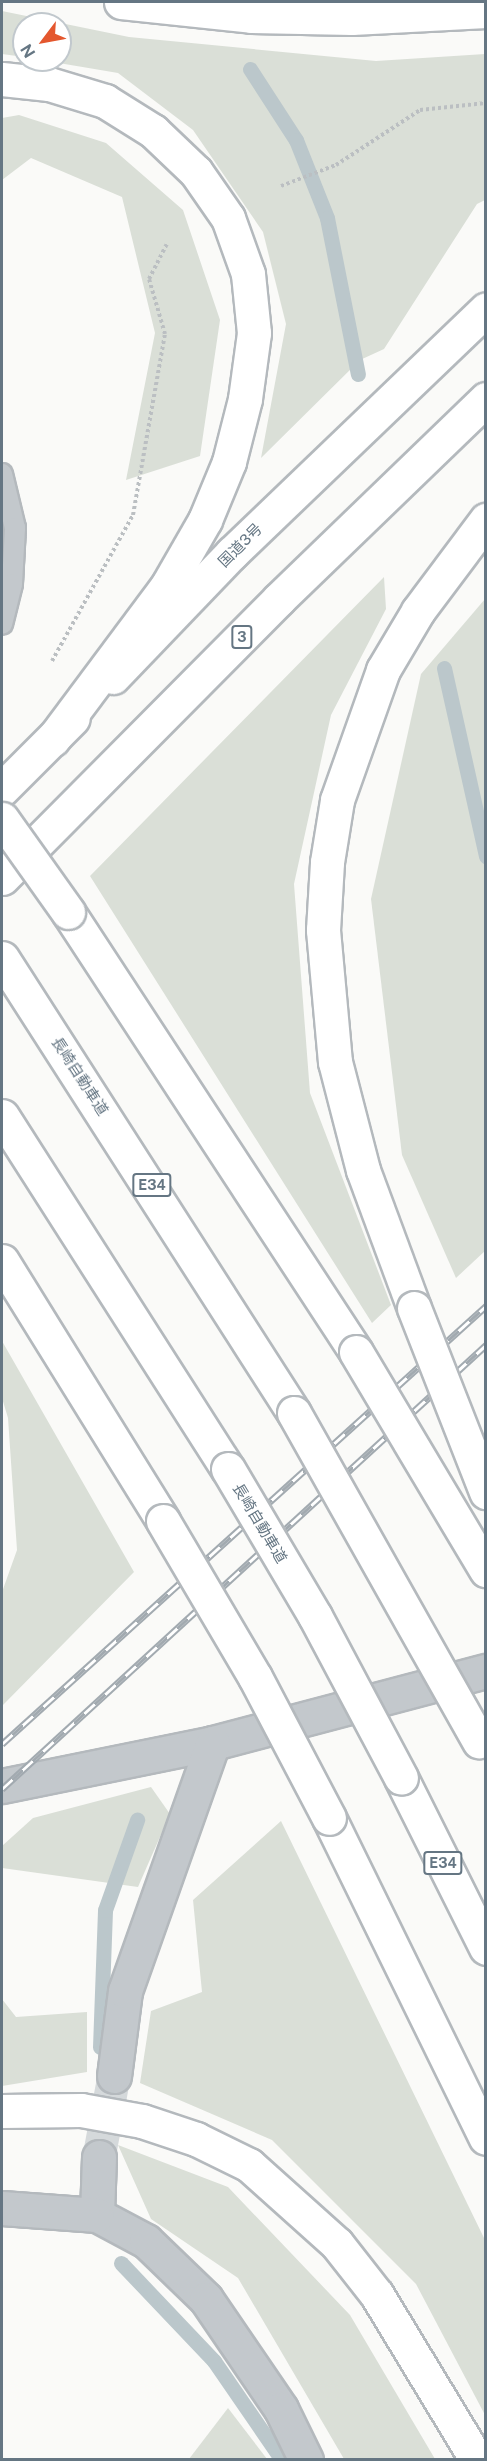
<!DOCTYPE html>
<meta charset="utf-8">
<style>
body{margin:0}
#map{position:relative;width:487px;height:2461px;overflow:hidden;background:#fafaf8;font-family:"Public Sans","Noto Sans JP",sans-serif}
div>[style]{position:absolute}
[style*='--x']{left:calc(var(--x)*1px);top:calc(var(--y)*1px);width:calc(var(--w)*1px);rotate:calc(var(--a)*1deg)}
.green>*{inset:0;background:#dadfd7}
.stream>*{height:15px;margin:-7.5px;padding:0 7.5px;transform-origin:7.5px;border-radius:7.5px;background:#bbc7cb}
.minor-tunnel>*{height:33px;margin-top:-16.5px;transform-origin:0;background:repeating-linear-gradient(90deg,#d5d9db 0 33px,transparent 0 49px)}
.path>*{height:4px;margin-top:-2px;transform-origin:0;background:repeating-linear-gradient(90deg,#bbbfc2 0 3px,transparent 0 6px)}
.roads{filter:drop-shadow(2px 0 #b4b9bd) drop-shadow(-2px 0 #b4b9bd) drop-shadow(0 2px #b4b9bd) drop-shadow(0 -2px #b4b9bd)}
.service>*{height:20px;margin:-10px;padding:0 10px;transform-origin:10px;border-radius:10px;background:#c3c8cc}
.minor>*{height:33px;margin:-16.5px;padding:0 16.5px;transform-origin:16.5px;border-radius:16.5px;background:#c3c8cc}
.trunk>*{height:33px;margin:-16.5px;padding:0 16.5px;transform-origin:16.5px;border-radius:16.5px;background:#fff}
.motorway>*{height:33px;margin:-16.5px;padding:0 16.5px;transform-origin:16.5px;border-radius:16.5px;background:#fff}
.rail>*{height:7px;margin-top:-3.5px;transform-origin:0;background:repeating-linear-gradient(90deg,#fff 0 14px,#a2aab0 0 28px);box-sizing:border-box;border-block:2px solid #a2aab0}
.bridges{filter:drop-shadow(2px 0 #b4b9bd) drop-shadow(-2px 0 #b4b9bd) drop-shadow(0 2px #b4b9bd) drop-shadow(0 -2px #b4b9bd)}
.motorway-bridge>*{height:33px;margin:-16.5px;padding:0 16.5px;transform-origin:16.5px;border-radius:16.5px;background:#fff}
span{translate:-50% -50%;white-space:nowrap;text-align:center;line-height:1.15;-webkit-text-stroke:6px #fff;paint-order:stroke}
.shield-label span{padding:2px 4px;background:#fff;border:2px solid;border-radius:4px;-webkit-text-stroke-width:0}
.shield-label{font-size:14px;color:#657683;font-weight:700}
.street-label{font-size:15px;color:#657683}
.frame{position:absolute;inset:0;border:3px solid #657683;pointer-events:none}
.north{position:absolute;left:12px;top:12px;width:60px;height:60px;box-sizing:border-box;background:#fff;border:2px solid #c1c8cd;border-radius:50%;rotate:238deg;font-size:16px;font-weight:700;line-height:24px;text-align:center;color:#657683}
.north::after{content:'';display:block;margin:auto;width:21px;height:27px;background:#e4572e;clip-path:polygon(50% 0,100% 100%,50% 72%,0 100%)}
</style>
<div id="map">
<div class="green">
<i style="clip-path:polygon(2px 11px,129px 37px,376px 61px,485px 54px,485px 200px,477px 204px,384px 349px,360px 360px,261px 458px,286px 324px,263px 232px,193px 130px,118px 73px,41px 60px,60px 60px,60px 24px,24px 24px,24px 57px,2px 54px)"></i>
<i style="clip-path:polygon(19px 115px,106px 143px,183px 210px,220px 320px,200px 456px,126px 480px,155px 333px,122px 197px,31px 158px,2px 180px,2px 118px)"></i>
<i style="clip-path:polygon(384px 577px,386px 609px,331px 715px,294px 884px,310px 1093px,391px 1305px,372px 1323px,90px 876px)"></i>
<i style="clip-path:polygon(485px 599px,486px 1250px,456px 1278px,402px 1155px,371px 899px,421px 674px)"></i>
<i style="clip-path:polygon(2px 1341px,134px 1572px,2px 1706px,2px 1592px,17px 1550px,8px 1418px,2px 1398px)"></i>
<i style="clip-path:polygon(151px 1787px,170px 1814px,138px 1887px,2px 1868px,2px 1846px,33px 1818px)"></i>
<i style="clip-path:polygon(281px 1821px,485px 2240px,485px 2415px,416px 2284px,272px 2140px,140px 2083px,151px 2011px,202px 1992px,193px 1900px)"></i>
<i style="clip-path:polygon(2px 1999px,16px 2017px,87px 2012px,87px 2072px,2px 2086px)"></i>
<i style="clip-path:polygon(118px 2145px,228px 2187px,350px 2315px,435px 2459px,344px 2459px,238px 2278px,151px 2219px)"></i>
<i style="clip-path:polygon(228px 2408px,267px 2459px,189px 2459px)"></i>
</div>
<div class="stream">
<i style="--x:250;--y:69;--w:85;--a:57.1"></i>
<i style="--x:296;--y:140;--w:84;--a:68.3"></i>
<i style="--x:327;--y:218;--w:159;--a:78.8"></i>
<i style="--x:444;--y:668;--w:193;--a:77.4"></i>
<i style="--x:100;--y:2047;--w:137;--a:-87.9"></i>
<i style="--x:105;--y:1910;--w:96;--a:-70.4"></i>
<i style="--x:121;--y:2263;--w:135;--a:46.5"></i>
<i style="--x:214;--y:2361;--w:120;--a:55.5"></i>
</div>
<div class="minor-tunnel">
<i style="--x:99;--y:2157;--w:82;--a:-79.5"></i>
</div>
<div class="path">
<i style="--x:281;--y:186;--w:59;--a:-20.9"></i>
<i style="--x:336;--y:165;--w:100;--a:-33.2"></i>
<i style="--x:420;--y:110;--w:66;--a:-6.1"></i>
<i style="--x:52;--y:661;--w:167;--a:-61"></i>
<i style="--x:133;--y:515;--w:184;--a:-80"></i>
<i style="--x:165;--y:334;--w:57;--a:-106.2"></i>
<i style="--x:149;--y:279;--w:39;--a:-63"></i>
</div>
<div class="roads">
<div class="service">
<i style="--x:2;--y:474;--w:56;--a:76.5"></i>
<i style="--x:15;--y:528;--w:56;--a:93.1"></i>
<i style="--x:12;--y:584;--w:41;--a:104"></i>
</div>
<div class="minor">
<i style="--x:2;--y:1786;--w:215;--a:-11.5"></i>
<i style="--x:213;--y:1743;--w:282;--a:-14.8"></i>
<i style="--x:114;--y:2076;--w:86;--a:-82.6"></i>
<i style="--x:125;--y:1991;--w:263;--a:-70.5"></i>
<i style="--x:99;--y:2157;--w:58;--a:92"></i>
<i style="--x:97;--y:2215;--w:55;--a:28"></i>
<i style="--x:146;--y:2241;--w:83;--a:44"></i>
<i style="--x:206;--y:2299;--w:133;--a:55.7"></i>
<i style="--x:281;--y:2409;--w:57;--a:63.9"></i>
<i style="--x:2;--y:2208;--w:95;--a:4.2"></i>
</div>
<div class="trunk">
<i style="--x:113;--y:677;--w:172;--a:-46.2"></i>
<i style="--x:232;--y:553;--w:352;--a:-43.8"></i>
<i style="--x:2;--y:789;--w:100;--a:-45"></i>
<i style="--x:2;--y:878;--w:393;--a:-45.2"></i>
<i style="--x:279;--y:599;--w:288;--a:-44"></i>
</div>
<div class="motorway">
<i style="--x:121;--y:2;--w:131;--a:6.1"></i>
<i style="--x:251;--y:16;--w:101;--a:1.1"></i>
<i style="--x:352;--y:18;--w:134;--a:-3"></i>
<i style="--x:2;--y:79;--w:47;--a:6.1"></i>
<i style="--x:49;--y:84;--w:59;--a:16.9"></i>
<i style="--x:105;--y:101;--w:57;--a:32"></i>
<i style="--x:153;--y:131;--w:59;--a:43.6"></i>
<i style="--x:196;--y:172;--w:56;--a:55.2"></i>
<i style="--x:228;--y:218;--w:59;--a:70.3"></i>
<i style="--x:248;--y:274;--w:59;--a:84.2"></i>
<i style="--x:254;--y:333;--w:67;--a:97.8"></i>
<i style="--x:245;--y:399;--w:65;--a:104.3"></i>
<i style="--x:229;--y:462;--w:63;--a:112.5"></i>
<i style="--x:205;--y:520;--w:76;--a:119.9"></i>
<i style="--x:167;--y:586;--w:191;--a:126.7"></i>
<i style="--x:68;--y:912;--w:526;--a:56.79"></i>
<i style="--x:2;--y:958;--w:541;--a:57.31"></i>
<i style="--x:2;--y:1116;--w:419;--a:57.4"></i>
<i style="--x:2;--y:1261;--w:306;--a:58.2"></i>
<i style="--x:414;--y:1308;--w:147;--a:-110.3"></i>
<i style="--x:363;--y:1170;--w:112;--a:-104.5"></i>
<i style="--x:335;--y:1062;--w:133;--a:-95.2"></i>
<i style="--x:323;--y:930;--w:68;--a:-86.6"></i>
<i style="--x:327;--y:862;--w:63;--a:-80.8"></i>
<i style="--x:337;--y:800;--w:138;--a:-70.5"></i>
<i style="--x:383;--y:670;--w:69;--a:-59.3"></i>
<i style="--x:418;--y:611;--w:114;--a:-53.2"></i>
<i style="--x:401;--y:1778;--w:190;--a:63.4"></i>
<i style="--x:329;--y:1818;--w:356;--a:63.9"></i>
<i style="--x:2;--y:2111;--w:79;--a:-0.7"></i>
<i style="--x:81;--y:2110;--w:62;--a:10.2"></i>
<i style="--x:142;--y:2121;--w:57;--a:18.4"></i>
<i style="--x:196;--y:2139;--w:59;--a:26.1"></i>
<i style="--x:249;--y:2165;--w:118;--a:41.9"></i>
<i style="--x:337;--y:2244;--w:65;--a:51.9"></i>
<i style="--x:377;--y:2295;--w:193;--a:58.8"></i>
</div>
</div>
<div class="rail">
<i style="--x:2;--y:1744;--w:653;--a:-42.14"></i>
<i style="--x:2;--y:1789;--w:657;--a:-42.53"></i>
</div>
<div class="bridges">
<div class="motorway-bridge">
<i style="--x:2;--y:819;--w:114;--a:54.6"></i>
<i style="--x:414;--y:1308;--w:198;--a:68.6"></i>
<i style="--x:356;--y:1352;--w:254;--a:59.2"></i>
<i style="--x:294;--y:1413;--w:377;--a:60.6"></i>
<i style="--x:228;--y:1469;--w:171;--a:59.4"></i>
<i style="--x:315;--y:1616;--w:183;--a:62"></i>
<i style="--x:163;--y:1521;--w:181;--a:59.5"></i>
<i style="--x:255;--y:1677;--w:159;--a:62.3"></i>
</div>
</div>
<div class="shield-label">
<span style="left:242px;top:637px">3</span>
<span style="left:152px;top:1185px">E34</span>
<span style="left:443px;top:1863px">E34</span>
</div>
<div class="street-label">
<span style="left:240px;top:545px;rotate:-45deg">国道3号</span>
<span style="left:80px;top:1076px;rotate:57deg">長崎自動車道</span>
<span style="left:260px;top:1523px;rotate:59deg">長崎自動車道</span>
</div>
<div class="frame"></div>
<div class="north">N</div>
</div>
